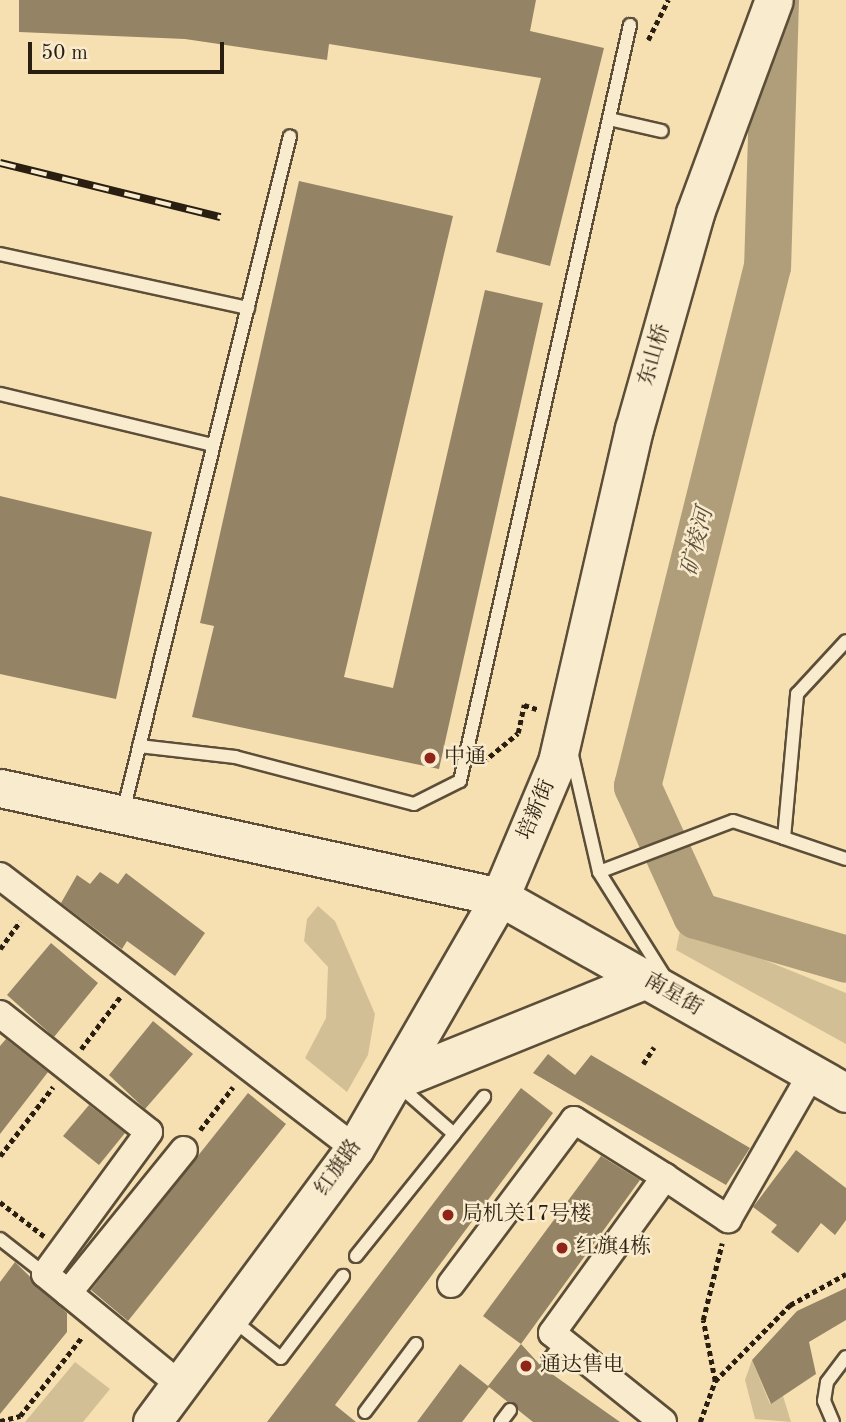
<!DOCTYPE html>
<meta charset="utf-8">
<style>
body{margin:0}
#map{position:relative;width:846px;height:1422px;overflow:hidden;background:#f6e0b2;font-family:"Old Standard TT","Noto Serif SC",serif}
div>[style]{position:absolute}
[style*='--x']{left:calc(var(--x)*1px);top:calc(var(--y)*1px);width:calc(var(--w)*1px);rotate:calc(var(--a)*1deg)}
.green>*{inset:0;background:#d3bf96}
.river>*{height:47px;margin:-23.5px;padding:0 23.5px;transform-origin:23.5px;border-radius:23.5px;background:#b09e7b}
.building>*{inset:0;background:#948364}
.path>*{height:4.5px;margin-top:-2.25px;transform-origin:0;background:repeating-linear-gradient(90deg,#291e10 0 5px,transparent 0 8.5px)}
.roads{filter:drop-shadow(2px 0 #5c4e38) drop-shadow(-2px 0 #5c4e38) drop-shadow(0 2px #5c4e38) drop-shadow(0 -2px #5c4e38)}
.lane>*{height:12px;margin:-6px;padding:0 6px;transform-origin:6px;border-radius:6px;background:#f9ebcd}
.street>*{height:26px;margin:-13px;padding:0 13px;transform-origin:13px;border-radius:13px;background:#f9ebcd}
.secondary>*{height:37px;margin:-18.5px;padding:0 18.5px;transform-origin:18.5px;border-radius:18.5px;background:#f9ebcd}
.rail>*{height:8px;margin-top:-4px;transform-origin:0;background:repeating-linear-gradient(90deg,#f9ebcd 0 16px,#291e10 0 32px);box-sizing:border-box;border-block:2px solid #291e10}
.dots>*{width:19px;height:19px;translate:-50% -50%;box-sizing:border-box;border:4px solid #f9ebcd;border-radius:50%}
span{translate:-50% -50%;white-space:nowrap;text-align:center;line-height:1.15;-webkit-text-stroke:5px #f9ebcd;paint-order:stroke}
.street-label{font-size:21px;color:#291e10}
.poi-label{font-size:21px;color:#291e10}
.left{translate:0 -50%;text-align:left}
.water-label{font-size:23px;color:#5f513b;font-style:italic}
.scale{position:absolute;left:28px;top:42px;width:196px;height:32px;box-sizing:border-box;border:4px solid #291e10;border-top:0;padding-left:9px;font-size:21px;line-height:24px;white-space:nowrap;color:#291e10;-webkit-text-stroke:5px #f9ebcd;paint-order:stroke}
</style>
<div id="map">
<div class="green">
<i style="clip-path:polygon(318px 906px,335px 921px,375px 1014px,368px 1055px,347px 1092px,305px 1058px,326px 1018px,328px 967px,304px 941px,307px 919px)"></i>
<i style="clip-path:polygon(681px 926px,846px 993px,846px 1044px,676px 950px)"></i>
<i style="clip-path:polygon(752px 1360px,770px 1404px,783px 1396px,791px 1422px,755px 1419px,745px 1380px)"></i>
<i style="clip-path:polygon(75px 1362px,110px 1389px,83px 1422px,25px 1422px)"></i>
</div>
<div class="river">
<i style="--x:775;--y:0;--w:266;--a:91.7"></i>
<i style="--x:767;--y:266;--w:536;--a:104.04"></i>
<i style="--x:637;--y:786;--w:142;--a:65.4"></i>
<i style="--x:696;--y:915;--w:156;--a:16.3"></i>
</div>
<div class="building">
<i style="clip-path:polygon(19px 0,536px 0,530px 31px,604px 48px,550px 266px,496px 252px,541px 78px,329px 44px,327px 60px,185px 39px,19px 32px)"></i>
<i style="clip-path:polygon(299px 181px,453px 216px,344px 677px,393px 688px,485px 290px,543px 303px,439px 769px,192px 717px,214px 626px,200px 623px)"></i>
<i style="clip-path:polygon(0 496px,152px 532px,116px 699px,0 674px)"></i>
<i style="clip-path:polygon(100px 872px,118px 884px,126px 873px,205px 933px,175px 976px,127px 941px,122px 949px,61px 903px,77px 875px,90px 884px)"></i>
<i style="clip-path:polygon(51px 943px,98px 983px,54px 1037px,7px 995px)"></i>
<i style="clip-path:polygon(153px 1021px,193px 1054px,145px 1109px,109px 1075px)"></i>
<i style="clip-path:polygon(6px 1039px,48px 1072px,0 1134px,0 1046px)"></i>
<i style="clip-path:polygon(548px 1054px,575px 1075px,591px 1055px,750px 1148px,726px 1185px,533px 1073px)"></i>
<i style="clip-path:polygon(521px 1088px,553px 1113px,335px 1405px,356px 1422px,267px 1422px)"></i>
<i style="clip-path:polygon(248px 1093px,286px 1124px,128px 1321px,91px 1290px)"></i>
<i style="clip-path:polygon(89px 1105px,125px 1133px,99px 1165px,63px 1136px)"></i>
<i style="clip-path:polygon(796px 1150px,846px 1188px,846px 1220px,835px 1235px,821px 1223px,798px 1253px,771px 1232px,777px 1225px,753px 1207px)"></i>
<i style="clip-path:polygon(601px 1156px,640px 1180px,521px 1344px,483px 1316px)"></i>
<i style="clip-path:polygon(15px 1262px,67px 1313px,67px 1332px,0 1414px,0 1282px)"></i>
<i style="clip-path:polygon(846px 1288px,846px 1320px,809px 1342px,816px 1374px,771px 1404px,752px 1360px,797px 1311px)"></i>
<i style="clip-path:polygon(521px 1344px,542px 1367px,620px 1422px,533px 1422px,489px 1387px,462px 1422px,417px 1422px,460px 1364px,488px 1386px)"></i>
</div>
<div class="path">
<i style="--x:648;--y:40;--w:45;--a:-63.4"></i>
<i style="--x:483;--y:762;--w:45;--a:-39.6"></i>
<i style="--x:518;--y:733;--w:29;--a:-78"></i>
<i style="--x:524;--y:705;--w:16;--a:18"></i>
<i style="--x:0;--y:949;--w:34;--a:-54"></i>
<i style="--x:81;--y:1049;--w:65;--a:-53.1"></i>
<i style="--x:643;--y:1064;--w:20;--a:-57"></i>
<i style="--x:200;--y:1130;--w:54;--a:-52.5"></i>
<i style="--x:0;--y:1156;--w:87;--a:-52.5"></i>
<i style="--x:0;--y:1202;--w:56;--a:37.7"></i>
<i style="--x:715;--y:1381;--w:62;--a:-101.1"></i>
<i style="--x:703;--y:1320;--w:79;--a:-76.1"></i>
<i style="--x:0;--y:1421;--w:21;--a:-14"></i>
<i style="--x:20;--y:1416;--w:100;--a:-51.9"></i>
<i style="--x:700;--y:1422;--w:44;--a:-69.9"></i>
<i style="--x:715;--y:1381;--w:107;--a:-45.4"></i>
<i style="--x:790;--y:1305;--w:64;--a:-29"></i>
</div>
<div class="roads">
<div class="lane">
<i style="--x:609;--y:119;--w:54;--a:12.8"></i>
<i style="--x:0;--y:254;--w:254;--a:12.3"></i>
<i style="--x:0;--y:394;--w:219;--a:13.5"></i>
<i style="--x:139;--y:746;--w:97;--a:6.5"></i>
<i style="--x:235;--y:757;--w:185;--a:14.7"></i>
<i style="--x:414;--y:804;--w:51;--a:-26.6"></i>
<i style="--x:460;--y:781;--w:775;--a:-77.33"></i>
<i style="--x:572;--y:755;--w:120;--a:77"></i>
<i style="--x:599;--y:872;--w:120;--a:57.9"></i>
<i style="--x:123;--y:812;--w:696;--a:-76.12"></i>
<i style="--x:784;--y:838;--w:65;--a:18.7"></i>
<i style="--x:599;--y:872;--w:143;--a:-20.8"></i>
<i style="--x:733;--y:821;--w:54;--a:18.4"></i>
<i style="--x:784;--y:838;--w:145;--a:-84.8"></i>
<i style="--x:797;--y:694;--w:72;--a:-47.2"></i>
<i style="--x:454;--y:1134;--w:48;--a:-51"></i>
<i style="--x:0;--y:1239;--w:57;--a:37.9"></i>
<i style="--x:356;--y:1256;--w:156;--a:-51.2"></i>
<i style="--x:454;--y:1134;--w:76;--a:-138.7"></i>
<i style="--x:233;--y:1320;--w:61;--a:38.4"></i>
<i style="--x:281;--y:1358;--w:103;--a:-52.9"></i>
<i style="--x:548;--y:1361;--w:24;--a:-52"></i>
<i style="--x:365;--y:1412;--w:85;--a:-53.1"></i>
<i style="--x:501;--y:1422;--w:15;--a:-53"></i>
<i style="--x:833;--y:1422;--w:23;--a:-113"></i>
<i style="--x:824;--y:1401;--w:19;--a:-81"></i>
<i style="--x:827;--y:1382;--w:31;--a:-53"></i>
</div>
<div class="street">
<i style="--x:0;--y:876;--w:447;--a:37.5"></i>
<i style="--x:0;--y:1014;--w:190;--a:38.4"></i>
<i style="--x:149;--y:1132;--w:176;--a:126.2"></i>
<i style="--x:45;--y:1274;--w:175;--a:39.4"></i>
<i style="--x:451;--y:1284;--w:205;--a:-53.1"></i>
<i style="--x:574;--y:1120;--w:107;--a:32.1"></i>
<i style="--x:68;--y:1293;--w:184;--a:-51"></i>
<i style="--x:663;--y:1422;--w:142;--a:-141.3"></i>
<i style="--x:552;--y:1333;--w:193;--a:-54.1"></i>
<i style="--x:665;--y:1177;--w:76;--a:33.7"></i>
<i style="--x:728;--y:1219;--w:168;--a:-60.1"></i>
</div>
<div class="secondary">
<i style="--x:0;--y:788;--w:512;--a:12.3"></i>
<i style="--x:500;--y:897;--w:398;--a:29.5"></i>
<i style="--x:394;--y:1081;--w:272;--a:-22"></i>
<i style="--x:152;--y:1422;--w:341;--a:-53.5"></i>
<i style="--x:355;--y:1148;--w:290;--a:-60"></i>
<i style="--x:500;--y:897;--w:147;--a:-67.1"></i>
<i style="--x:557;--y:762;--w:342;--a:-77"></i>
<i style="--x:634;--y:429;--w:224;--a:-74.2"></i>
<i style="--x:695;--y:213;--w:227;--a:-69.7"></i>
</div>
</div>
<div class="rail">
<i style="--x:0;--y:163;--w:227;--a:13.8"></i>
</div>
<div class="dots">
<i style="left:430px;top:758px;background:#8f2418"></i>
<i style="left:448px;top:1215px;background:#8f2418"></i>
<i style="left:562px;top:1248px;background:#8f2418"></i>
<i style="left:526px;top:1366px;background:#8f2418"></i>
</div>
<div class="street-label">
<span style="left:655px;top:355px;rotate:-74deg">东山桥</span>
<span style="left:537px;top:810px;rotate:-67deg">培新街</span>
<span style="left:673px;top:995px;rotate:30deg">南星街</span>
<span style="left:339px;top:1168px;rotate:-55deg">红旗路</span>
</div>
<div class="poi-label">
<span class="left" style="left:444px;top:758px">中通</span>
<span class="left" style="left:462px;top:1215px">局机关17号楼</span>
<span class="left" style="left:576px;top:1248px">红旗4栋</span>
<span class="left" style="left:540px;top:1366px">通达售电</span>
</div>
<div class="water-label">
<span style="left:698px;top:542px;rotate:-76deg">矿棱河</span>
</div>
<div class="scale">50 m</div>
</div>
